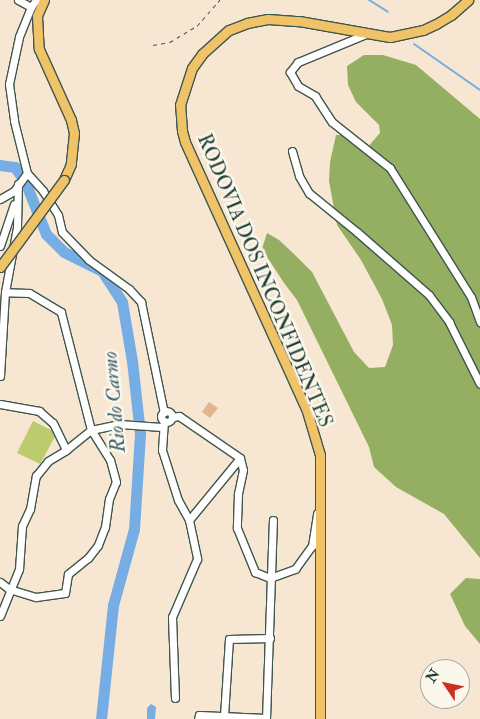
<!DOCTYPE html>
<style>
body{margin:0}
#map{position:relative;width:480px;height:719px;overflow:hidden;background:#f7e7d2;font-family:"IM FELL Double Pica",serif}
div>[style]{position:absolute}
[style*='--x']{left:calc(var(--x)*1px);top:calc(var(--y)*1px);width:calc(var(--w)*1px);rotate:calc(var(--a)*1deg)}
.green>*{inset:0;background:#bbcb6e}
.forest>*{inset:0;background:#94af61}
.water>*{inset:0;background:#76ade5}
.stream>*{height:2px;margin:-1px;padding:0 1px;transform-origin:1px;border-radius:1px;background:#76ade5}
.river>*{height:11px;margin:-5.5px;padding:0 5.5px;transform-origin:5.5px;border-radius:5.5px;background:#76ade5}
.building>*{inset:0;background:#e1b58e}
.path>*{height:1px;margin-top:-0.5px;transform-origin:0;background:repeating-linear-gradient(90deg,#3f564c 0 4px,transparent 0 8px)}
.roads{filter:drop-shadow(1px 0 #3f564c) drop-shadow(-1px 0 #3f564c) drop-shadow(0 1px #3f564c) drop-shadow(0 -1px #3f564c)}
.minor>*{height:7px;margin:-3.5px;padding:0 3.5px;transform-origin:3.5px;border-radius:3.5px;background:#fff}
.minor>.ring{margin:-3.5px;padding:0;box-sizing:content-box;background:none;border:7px solid #fff;border-radius:50%}
.major>*{height:9px;margin:-4.5px;padding:0 4.5px;transform-origin:4.5px;border-radius:4.5px;background:#f0c369}
.bridges{filter:drop-shadow(1px 0 #3f564c) drop-shadow(-1px 0 #3f564c) drop-shadow(0 1px #3f564c) drop-shadow(0 -1px #3f564c)}
.major-bridge>*{height:9px;margin:-4.5px;padding:0 4.5px;transform-origin:4.5px;border-radius:4.5px;background:#f0c369}
span{translate:-50% -50%;white-space:nowrap;text-align:center;line-height:1.15;-webkit-text-stroke:5px #fbf7ec;paint-order:stroke}
.street-label{font-size:19px;color:#1f3d34}
.water-label{font-size:20px;color:#395f69;font-style:italic}
.north{position:absolute;left:420px;top:659px;width:50px;height:50px;box-sizing:border-box;background:#fbf7ec;border:1px solid #a3ada2;border-radius:50%;rotate:304deg;font-size:14px;font-weight:700;line-height:20px;text-align:center;color:#1f3d34}
.north::after{content:'';display:block;margin:auto;width:18px;height:22px;background:#c8321e;clip-path:polygon(50% 0,100% 100%,50% 72%,0 100%)}
</style>
<div id="map">
<div class="green">
<i style="clip-path:polygon(33px 421px,57px 433px,40px 464px,17px 453px)"></i>
</div>
<div class="forest">
<i style="clip-path:polygon(364px 55px,383px 55px,416px 65px,480px 119px,480px 558px,444px 514px,396px 487px,374px 467px,369px 447px,297px 300px,284px 283px,262px 249px,267px 233px,279px 240px,293px 253px,312px 272px,354px 352px,369px 368px,385px 367px,393px 345px,392px 325px,382px 299px,361px 260px,337px 225px,329px 181px,330px 162px,336px 135px,348px 135px,356px 146px,366px 149px,380px 133px,379px 125px,356px 102px,348px 85px,347px 66px)"></i>
<i style="clip-path:polygon(466px 578px,480px 579px,480px 644px,465px 626px,450px 594px)"></i>
</div>
<div class="water">
<i style="clip-path:polygon(151px 704px,156px 707px,155px 719px,147px 719px,147px 708px)"></i>
</div>
<div class="stream">
<i style="--x:369;--y:0;--w:22;--a:32"></i>
<i style="--x:414;--y:44;--w:80;--a:34.9"></i>
</div>
<div class="river">
<i style="--x:0;--y:165;--w:15;--a:8"></i>
<i style="--x:15;--y:167;--w:20;--a:57"></i>
<i style="--x:26;--y:184;--w:54;--a:68.2"></i>
<i style="--x:46;--y:234;--w:25;--a:45"></i>
<i style="--x:64;--y:252;--w:42;--a:26.6"></i>
<i style="--x:102;--y:271;--w:37;--a:57"></i>
<i style="--x:122;--y:302;--w:60;--a:80.4"></i>
<i style="--x:132;--y:361;--w:73;--a:83.7"></i>
<i style="--x:140;--y:434;--w:95;--a:93.6"></i>
<i style="--x:134;--y:529;--w:79;--a:105.4"></i>
<i style="--x:113;--y:605;--w:115;--a:96"></i>
</div>
<div class="building">
<i style="clip-path:polygon(209px 402px,218px 408px,210px 418px,202px 412px)"></i>
</div>
<div class="path">
<i style="--x:153;--y:45;--w:17;--a:-10"></i>
<i style="--x:170;--y:42;--w:31;--a:-31"></i>
<i style="--x:197;--y:26;--w:35;--a:-49"></i>
</div>
<div class="roads">
<div class="minor">
<i style="--x:18;--y:0;--w:15;--a:28"></i>
<i style="--x:36;--y:0;--w:9;--a:126"></i>
<i style="--x:31;--y:7;--w:32;--a:112"></i>
<i style="--x:19;--y:37;--w:48;--a:102"></i>
<i style="--x:9;--y:84;--w:37;--a:82"></i>
<i style="--x:14;--y:121;--w:54;--a:76"></i>
<i style="--x:27;--y:173;--w:24;--a:48"></i>
<i style="--x:43;--y:191;--w:28;--a:58"></i>
<i style="--x:58;--y:215;--w:17;--a:77"></i>
<i style="--x:62;--y:232;--w:39;--a:46"></i>
<i style="--x:89;--y:260;--w:49;--a:35.9"></i>
<i style="--x:129;--y:289;--w:18;--a:47"></i>
<i style="--x:141;--y:302;--w:113;--a:78.3"></i>
<i style="--x:366;--y:34;--w:74;--a:157.6"></i>
<i style="--x:298;--y:62;--w:13;--a:129"></i>
<i style="--x:290;--y:72;--w:16;--a:60"></i>
<i style="--x:298;--y:86;--w:20;--a:30"></i>
<i style="--x:315;--y:96;--w:31;--a:57"></i>
<i style="--x:332;--y:122;--w:74;--a:38.4"></i>
<i style="--x:390;--y:168;--w:152;--a:57.9"></i>
<i style="--x:471;--y:297;--w:27;--a:70"></i>
<i style="--x:292;--y:151;--w:26;--a:74"></i>
<i style="--x:299;--y:176;--w:20;--a:60"></i>
<i style="--x:309;--y:193;--w:62;--a:39.1"></i>
<i style="--x:357;--y:232;--w:96;--a:41.2"></i>
<i style="--x:429;--y:295;--w:34;--a:53"></i>
<i style="--x:449;--y:322;--w:69;--a:63.4"></i>
<i style="--x:0;--y:199;--w:16;--a:-30"></i>
<i style="--x:14;--y:191;--w:22;--a:-54"></i>
<i style="--x:0;--y:246;--w:44;--a:-71.6"></i>
<i style="--x:0;--y:376;--w:84;--a:-86.6"></i>
<i style="--x:5;--y:292;--w:66;--a:-79.5"></i>
<i style="--x:17;--y:227;--w:43;--a:-88.7"></i>
<i style="--x:0;--y:404;--w:40;--a:10"></i>
<i style="--x:39;--y:411;--w:18;--a:41"></i>
<i style="--x:53;--y:423;--w:30;--a:64"></i>
<i class="ring" style="left:161.5px;top:411.5px;width:4px;height:4px"></i>
<i style="--x:173;--y:417;--w:6;--a:-9"></i>
<i style="--x:179;--y:416;--w:74;--a:34.5"></i>
<i style="--x:164;--y:421;--w:29;--a:94"></i>
<i style="--x:162;--y:450;--w:52;--a:72.3"></i>
<i style="--x:178;--y:500;--w:23;--a:61"></i>
<i style="--x:189;--y:520;--w:40;--a:78"></i>
<i style="--x:197;--y:559;--w:63;--a:113.3"></i>
<i style="--x:172;--y:617;--w:81;--a:87.9"></i>
<i style="--x:240;--y:458;--w:12;--a:76"></i>
<i style="--x:243;--y:470;--w:25;--a:102"></i>
<i style="--x:238;--y:494;--w:34;--a:92"></i>
<i style="--x:237;--y:528;--w:48;--a:67.8"></i>
<i style="--x:255;--y:572;--w:16;--a:22"></i>
<i style="--x:270;--y:578;--w:27;--a:-20"></i>
<i style="--x:295;--y:569;--w:29;--a:-54"></i>
<i style="--x:312;--y:546;--w:33;--a:-81"></i>
<i style="--x:189;--y:520;--w:80;--a:-50.6"></i>
<i style="--x:0;--y:582;--w:11;--a:38"></i>
<i style="--x:9;--y:589;--w:28;--a:17"></i>
<i style="--x:36;--y:597;--w:29;--a:-8"></i>
<i style="--x:65;--y:593;--w:19;--a:-81"></i>
<i style="--x:68;--y:574;--w:26;--a:-39"></i>
<i style="--x:88;--y:558;--w:16;--a:-52"></i>
<i style="--x:98;--y:545;--w:19;--a:-69"></i>
<i style="--x:105;--y:527;--w:28;--a:-82"></i>
<i style="--x:109;--y:499;--w:18;--a:-68"></i>
<i style="--x:116;--y:482;--w:23;--a:-105"></i>
<i style="--x:110;--y:460;--w:36;--a:-122"></i>
<i style="--x:91;--y:430;--w:29;--a:-12"></i>
<i style="--x:119;--y:424;--w:43;--a:4"></i>
<i style="--x:0;--y:616;--w:51;--a:-68"></i>
<i style="--x:19;--y:569;--w:43;--a:-86"></i>
<i style="--x:22;--y:526;--w:19;--a:-65"></i>
<i style="--x:30;--y:509;--w:34;--a:-80"></i>
<i style="--x:36;--y:476;--w:19;--a:-51"></i>
<i style="--x:48;--y:461;--w:21;--a:-31"></i>
<i style="--x:66;--y:450;--w:32;--a:-39"></i>
<i style="--x:91;--y:430;--w:122;--a:-104.3"></i>
<i style="--x:61;--y:312;--w:37;--a:-149"></i>
<i style="--x:29;--y:293;--w:24;--a:-178"></i>
<i style="--x:224;--y:716;--w:77;--a:-86.3"></i>
<i style="--x:229;--y:639;--w:41;--a:-1.4"></i>
<i style="--x:198;--y:719;--w:4;--a:-76"></i>
<i style="--x:199;--y:715;--w:67;--a:2.6"></i>
<i style="--x:266;--y:719;--w:199;--a:-88"></i>
</div>
<div class="major">
<i style="--x:44;--y:0;--w:17;--a:114"></i>
<i style="--x:37;--y:16;--w:33;--a:87"></i>
<i style="--x:39;--y:49;--w:78;--a:65.7"></i>
<i style="--x:71;--y:120;--w:13;--a:77"></i>
<i style="--x:74;--y:133;--w:31;--a:96"></i>
<i style="--x:71;--y:164;--w:17;--a:114"></i>
<i style="--x:320;--y:719;--w:264;--a:-90"></i>
<i style="--x:320;--y:455;--w:46;--a:-106.5"></i>
<i style="--x:307;--y:411;--w:295;--a:-114.4"></i>
<i style="--x:185;--y:142;--w:11;--a:-105"></i>
<i style="--x:182;--y:131;--w:26;--a:-94"></i>
<i style="--x:180;--y:105;--w:39;--a:-72"></i>
<i style="--x:192;--y:68;--w:17;--a:-54"></i>
<i style="--x:202;--y:54;--w:36;--a:-42"></i>
<i style="--x:229;--y:30;--w:19;--a:-21"></i>
<i style="--x:247;--y:23;--w:21;--a:-11"></i>
<i style="--x:268;--y:19;--w:31;--a:4"></i>
<i style="--x:299;--y:21;--w:92;--a:10"></i>
<i style="--x:390;--y:37;--w:34;--a:-12"></i>
<i style="--x:423;--y:30;--w:14;--a:-25"></i>
<i style="--x:436;--y:24;--w:17;--a:-31"></i>
<i style="--x:451;--y:15;--w:23;--a:-41"></i>
</div>
</div>
<div class="bridges">
<div class="major-bridge">
<i style="--x:0;--y:267;--w:108;--a:-53.7"></i>
</div>
</div>
<div class="street-label">
<span style="left:264px;top:281px;rotate:67deg">RODOVIA DOS INCONFIDENTES</span>
</div>
<div class="water-label">
<span style="left:114px;top:402px;rotate:-95deg">Rio do Carmo</span>
</div>
<div class="north">N</div>
</div>
